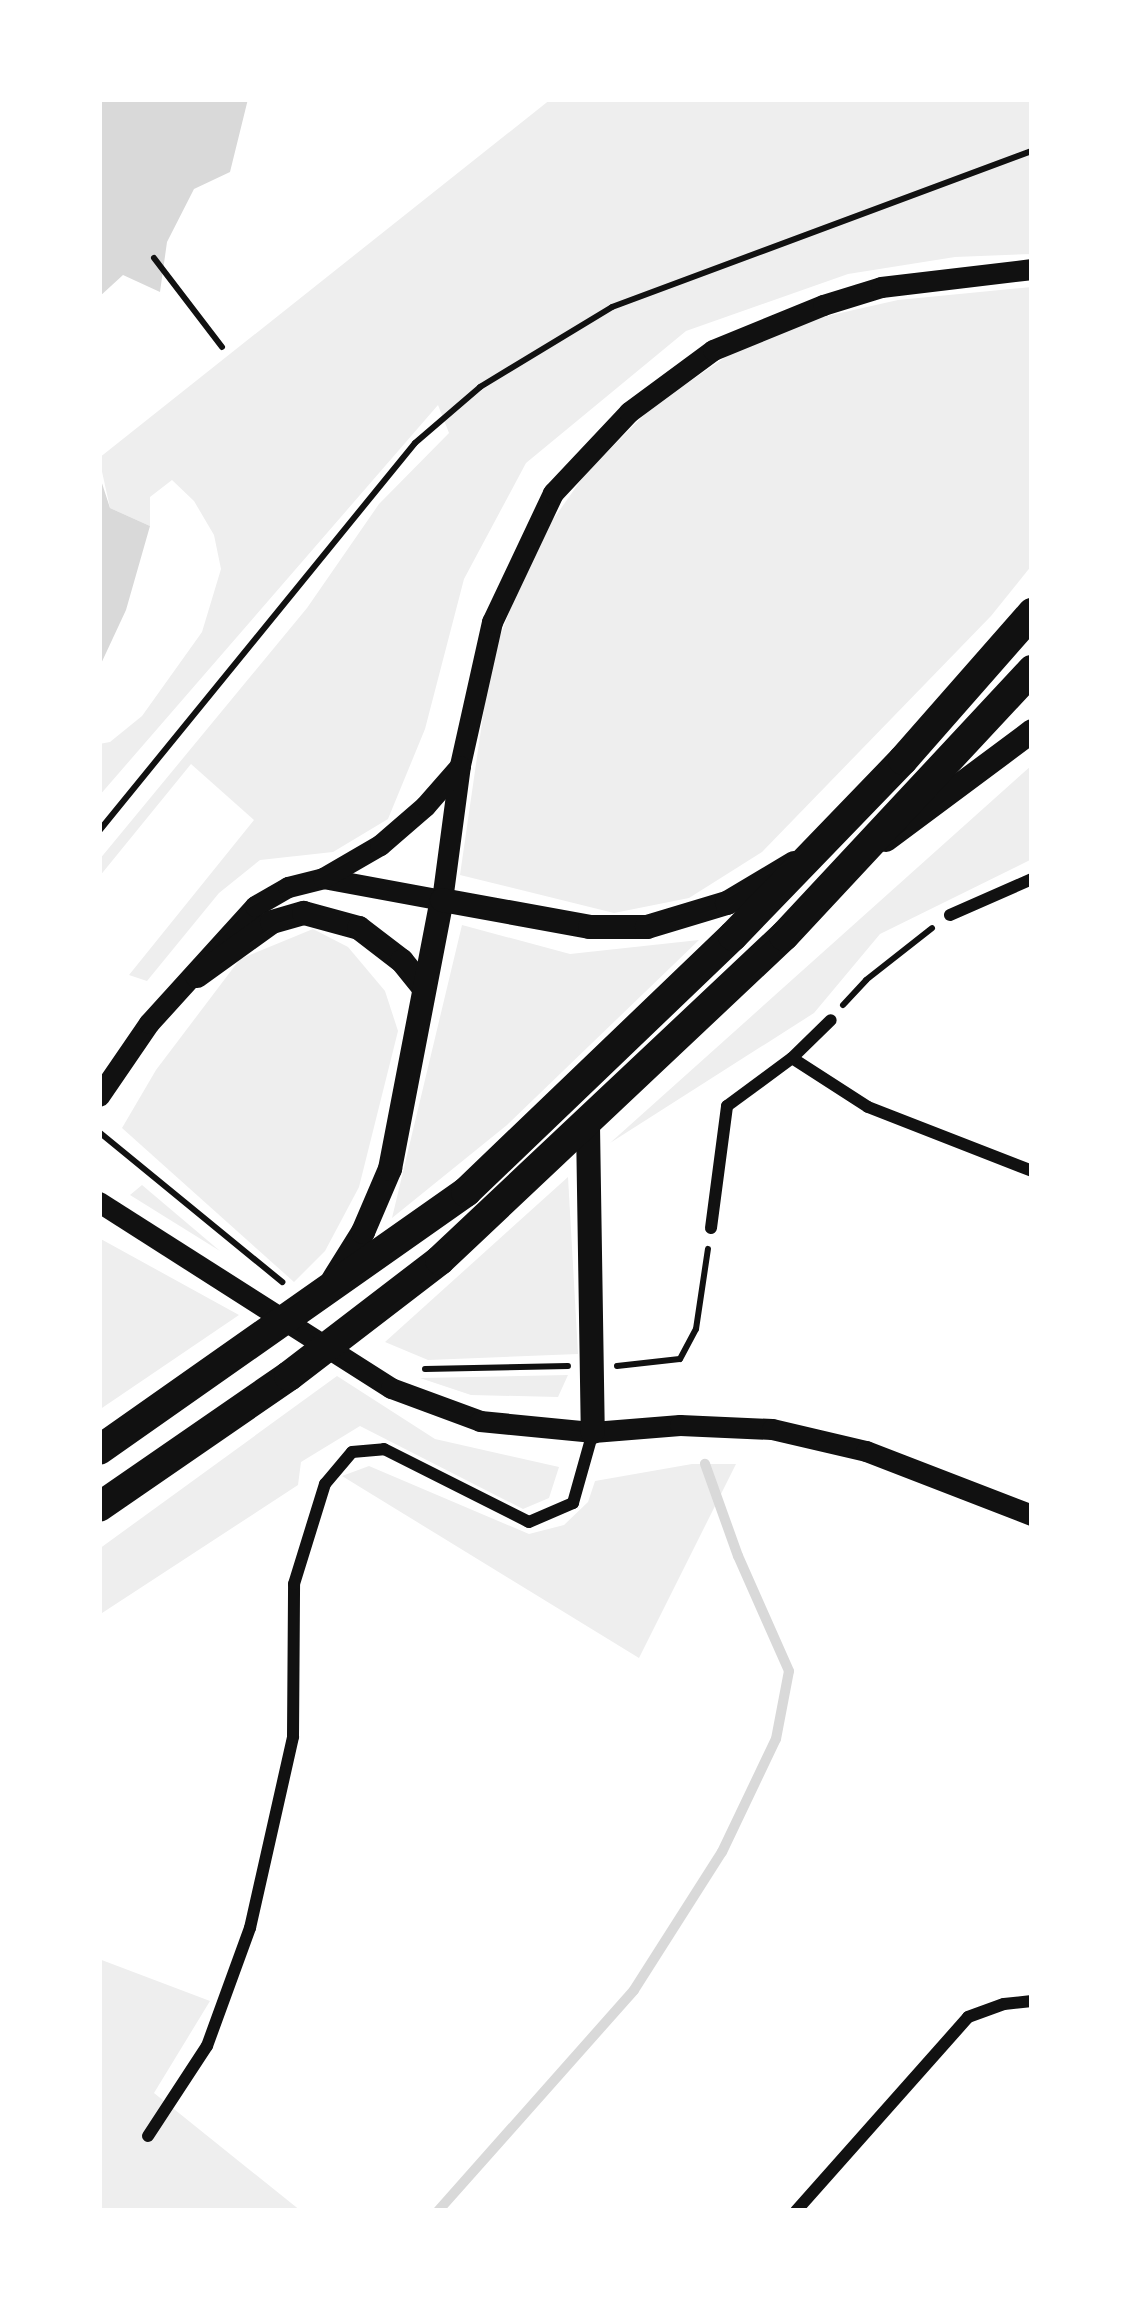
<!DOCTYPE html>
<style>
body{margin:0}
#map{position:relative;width:1131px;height:2310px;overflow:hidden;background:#fff;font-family:"PT Sans",sans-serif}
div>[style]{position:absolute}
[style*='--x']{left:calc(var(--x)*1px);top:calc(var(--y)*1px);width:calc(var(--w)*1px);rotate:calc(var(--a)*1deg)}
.green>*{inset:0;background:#eee}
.water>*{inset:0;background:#d9d9d9}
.stream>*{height:10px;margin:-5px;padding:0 5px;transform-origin:5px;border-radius:5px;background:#d9d9d9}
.path>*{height:6px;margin:-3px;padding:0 3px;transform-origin:3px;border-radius:3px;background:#111}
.minor>*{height:12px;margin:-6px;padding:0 6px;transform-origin:6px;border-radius:6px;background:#111}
.tertiary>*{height:21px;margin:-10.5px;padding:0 10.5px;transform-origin:10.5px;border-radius:10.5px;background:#111}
.secondary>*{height:24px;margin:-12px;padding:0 12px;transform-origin:12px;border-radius:12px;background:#111}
.primary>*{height:30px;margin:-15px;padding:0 15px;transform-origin:15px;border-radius:15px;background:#111}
span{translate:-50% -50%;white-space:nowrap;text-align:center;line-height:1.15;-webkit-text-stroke:9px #fff;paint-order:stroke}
.frame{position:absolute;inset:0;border:102px solid #fff;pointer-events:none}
</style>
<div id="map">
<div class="green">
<i style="clip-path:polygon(551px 99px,1032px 99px,1032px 254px,955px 257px,848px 274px,686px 331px,526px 463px,464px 579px,425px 729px,388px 819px,333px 852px,260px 860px,219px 893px,147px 981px,129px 975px,254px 820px,191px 764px,99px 877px,99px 860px,307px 608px,379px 504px,449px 433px,438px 405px,99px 796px,99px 744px,110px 742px,142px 716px,202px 632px,221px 569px,214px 535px,194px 501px,172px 480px,150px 497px,150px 526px,110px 508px,99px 458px)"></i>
<i style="clip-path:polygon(1032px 287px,1032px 565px,991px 616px,762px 852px,689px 898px,614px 913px,460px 875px,491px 660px,535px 545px,586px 473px,651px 408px,765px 330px,898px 300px)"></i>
<i style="clip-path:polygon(1032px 765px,1032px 859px,880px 934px,814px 1013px,610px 1143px)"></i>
<i style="clip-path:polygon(462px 925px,570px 954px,699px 940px,507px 1125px,392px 1218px)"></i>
<i style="clip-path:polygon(313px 929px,348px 947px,385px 991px,398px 1031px,359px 1187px,325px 1251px,294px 1282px,122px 1128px,156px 1070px,240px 959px)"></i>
<i style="clip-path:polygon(568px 1177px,578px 1354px,428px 1360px,385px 1342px)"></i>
<i style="clip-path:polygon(142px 1185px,220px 1251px,130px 1195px)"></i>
<i style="clip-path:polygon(99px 1238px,239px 1315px,99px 1410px)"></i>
<i style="clip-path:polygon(568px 1375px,558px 1397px,471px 1395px,420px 1378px)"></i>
<i style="clip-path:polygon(337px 1376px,435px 1439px,559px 1467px,549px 1498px,523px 1509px,360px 1426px,301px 1462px,298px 1485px,99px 1615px,99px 1549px)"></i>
<i style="clip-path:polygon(692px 1464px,736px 1464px,639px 1658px,342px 1476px,369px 1466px,529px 1534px,564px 1525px,588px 1502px,595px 1481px)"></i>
<i style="clip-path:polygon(99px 1959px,210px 2001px,154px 2093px,301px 2211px,99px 2211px)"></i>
</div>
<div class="water">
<i style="clip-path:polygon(99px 99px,248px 99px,230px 172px,194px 189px,167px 242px,160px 292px,123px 275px,99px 297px)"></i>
<i style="clip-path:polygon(99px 474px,110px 508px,150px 526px,126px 610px,99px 668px)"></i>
</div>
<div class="stream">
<i style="--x:438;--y:2211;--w:295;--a:-48.4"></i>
<i style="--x:634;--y:1990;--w:164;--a:-57.5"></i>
<i style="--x:722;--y:1852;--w:125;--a:-64.5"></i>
<i style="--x:776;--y:1739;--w:69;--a:-79.2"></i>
<i style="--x:789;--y:1671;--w:126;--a:-113.9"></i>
<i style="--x:738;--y:1556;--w:98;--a:-109.7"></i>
</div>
<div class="path">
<i style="--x:154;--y:258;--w:112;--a:52.6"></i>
<i style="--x:99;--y:831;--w:500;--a:-50.84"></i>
<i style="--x:415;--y:443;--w:86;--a:-40.7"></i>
<i style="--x:480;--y:387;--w:154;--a:-31.2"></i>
<i style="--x:612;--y:307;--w:448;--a:-20.4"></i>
<i style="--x:843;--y:1005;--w:34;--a:-47"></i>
<i style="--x:866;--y:980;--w:84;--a:-38.2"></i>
<i style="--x:99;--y:1132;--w:237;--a:39.3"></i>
<i style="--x:617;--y:1366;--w:63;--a:-6.3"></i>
<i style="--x:680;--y:1359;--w:34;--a:-62"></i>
<i style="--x:696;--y:1329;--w:81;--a:-81.5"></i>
<i style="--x:425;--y:1369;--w:143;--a:-1.2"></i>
</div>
<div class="minor">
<i style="--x:950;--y:915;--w:90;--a:-23.7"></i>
<i style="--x:792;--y:1058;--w:90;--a:32.8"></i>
<i style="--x:868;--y:1107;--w:176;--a:21.3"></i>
<i style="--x:711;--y:1228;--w:123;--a:-82.5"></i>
<i style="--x:727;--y:1106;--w:81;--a:-36.4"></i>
<i style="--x:792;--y:1058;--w:54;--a:-44.3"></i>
<i style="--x:148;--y:2136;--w:108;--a:-56.8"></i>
<i style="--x:207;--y:2046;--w:126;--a:-70"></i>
<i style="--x:250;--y:1928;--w:196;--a:-77.3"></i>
<i style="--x:293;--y:1737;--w:153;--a:-89.6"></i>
<i style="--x:294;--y:1584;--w:105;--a:-72.8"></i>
<i style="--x:325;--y:1484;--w:42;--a:-49.8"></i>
<i style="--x:352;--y:1452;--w:32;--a:-5"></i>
<i style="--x:384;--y:1449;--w:162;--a:26.7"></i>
<i style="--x:529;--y:1522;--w:48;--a:-23.4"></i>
<i style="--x:573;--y:1503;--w:74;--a:-74.3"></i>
<i style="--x:796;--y:2211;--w:259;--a:-48.4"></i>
<i style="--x:968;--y:2017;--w:38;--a:-20"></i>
<i style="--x:1004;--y:2004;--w:28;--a:-6"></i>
</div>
<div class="tertiary">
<i style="--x:323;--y:878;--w:121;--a:10.5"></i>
<i style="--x:442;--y:900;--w:136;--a:-82.4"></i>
<i style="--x:460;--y:765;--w:147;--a:-77.4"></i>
<i style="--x:492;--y:622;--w:143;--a:-64.7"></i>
<i style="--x:553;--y:493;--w:111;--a:-46.8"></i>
<i style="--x:629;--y:412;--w:104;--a:-36.4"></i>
<i style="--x:713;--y:350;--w:119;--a:-22.2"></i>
<i style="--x:823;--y:305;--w:61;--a:-17.2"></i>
<i style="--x:881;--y:287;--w:152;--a:-6.8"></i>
<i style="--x:99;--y:1096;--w:88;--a:-55.6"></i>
<i style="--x:149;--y:1023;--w:158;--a:-47.8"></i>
<i style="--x:255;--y:906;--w:38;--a:-30"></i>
<i style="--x:288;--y:887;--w:36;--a:-14"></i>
<i style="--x:323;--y:878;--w:66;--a:-30.1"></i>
<i style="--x:380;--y:845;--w:60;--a:-40.9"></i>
<i style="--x:425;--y:806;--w:53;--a:-48.8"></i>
<i style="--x:99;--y:1202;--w:346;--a:32.5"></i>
<i style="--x:391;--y:1388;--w:95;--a:20.3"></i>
<i style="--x:480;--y:1421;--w:114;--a:5.6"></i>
<i style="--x:593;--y:1432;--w:87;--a:-4.6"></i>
<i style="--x:680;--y:1425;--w:92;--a:2.5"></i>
<i style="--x:772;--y:1429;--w:97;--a:13.2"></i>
<i style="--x:866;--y:1451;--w:178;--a:21.1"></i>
</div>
<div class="secondary">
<i style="--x:886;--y:840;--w:182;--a:-36.7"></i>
<i style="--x:197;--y:976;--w:92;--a:-35.8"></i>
<i style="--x:272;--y:922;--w:33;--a:-16"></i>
<i style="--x:304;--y:913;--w:57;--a:15.3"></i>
<i style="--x:359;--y:928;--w:54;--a:37.5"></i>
<i style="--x:402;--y:961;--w:33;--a:51"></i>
<i style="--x:588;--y:1126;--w:306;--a:89.1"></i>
<i style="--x:333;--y:1280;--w:57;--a:-58"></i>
<i style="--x:363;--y:1232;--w:69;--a:-66.8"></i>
<i style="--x:390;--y:1169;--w:274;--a:-79.1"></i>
<i style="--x:442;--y:900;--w:150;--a:10.3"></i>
<i style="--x:590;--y:927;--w:57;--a:0"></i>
<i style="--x:647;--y:927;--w:84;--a:-16.7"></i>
<i style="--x:727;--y:903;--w:78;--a:-30.8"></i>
</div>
<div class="primary">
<i style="--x:99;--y:1450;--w:449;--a:-35.1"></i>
<i style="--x:466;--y:1192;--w:370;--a:-43.8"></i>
<i style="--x:733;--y:936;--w:245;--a:-46"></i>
<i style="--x:903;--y:760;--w:196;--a:-48.7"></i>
<i style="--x:99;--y:1507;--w:231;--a:-34.6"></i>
<i style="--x:289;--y:1376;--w:190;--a:-37.5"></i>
<i style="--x:440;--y:1260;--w:473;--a:-43.3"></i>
<i style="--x:784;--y:936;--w:364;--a:-47"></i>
</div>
<div class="frame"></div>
</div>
